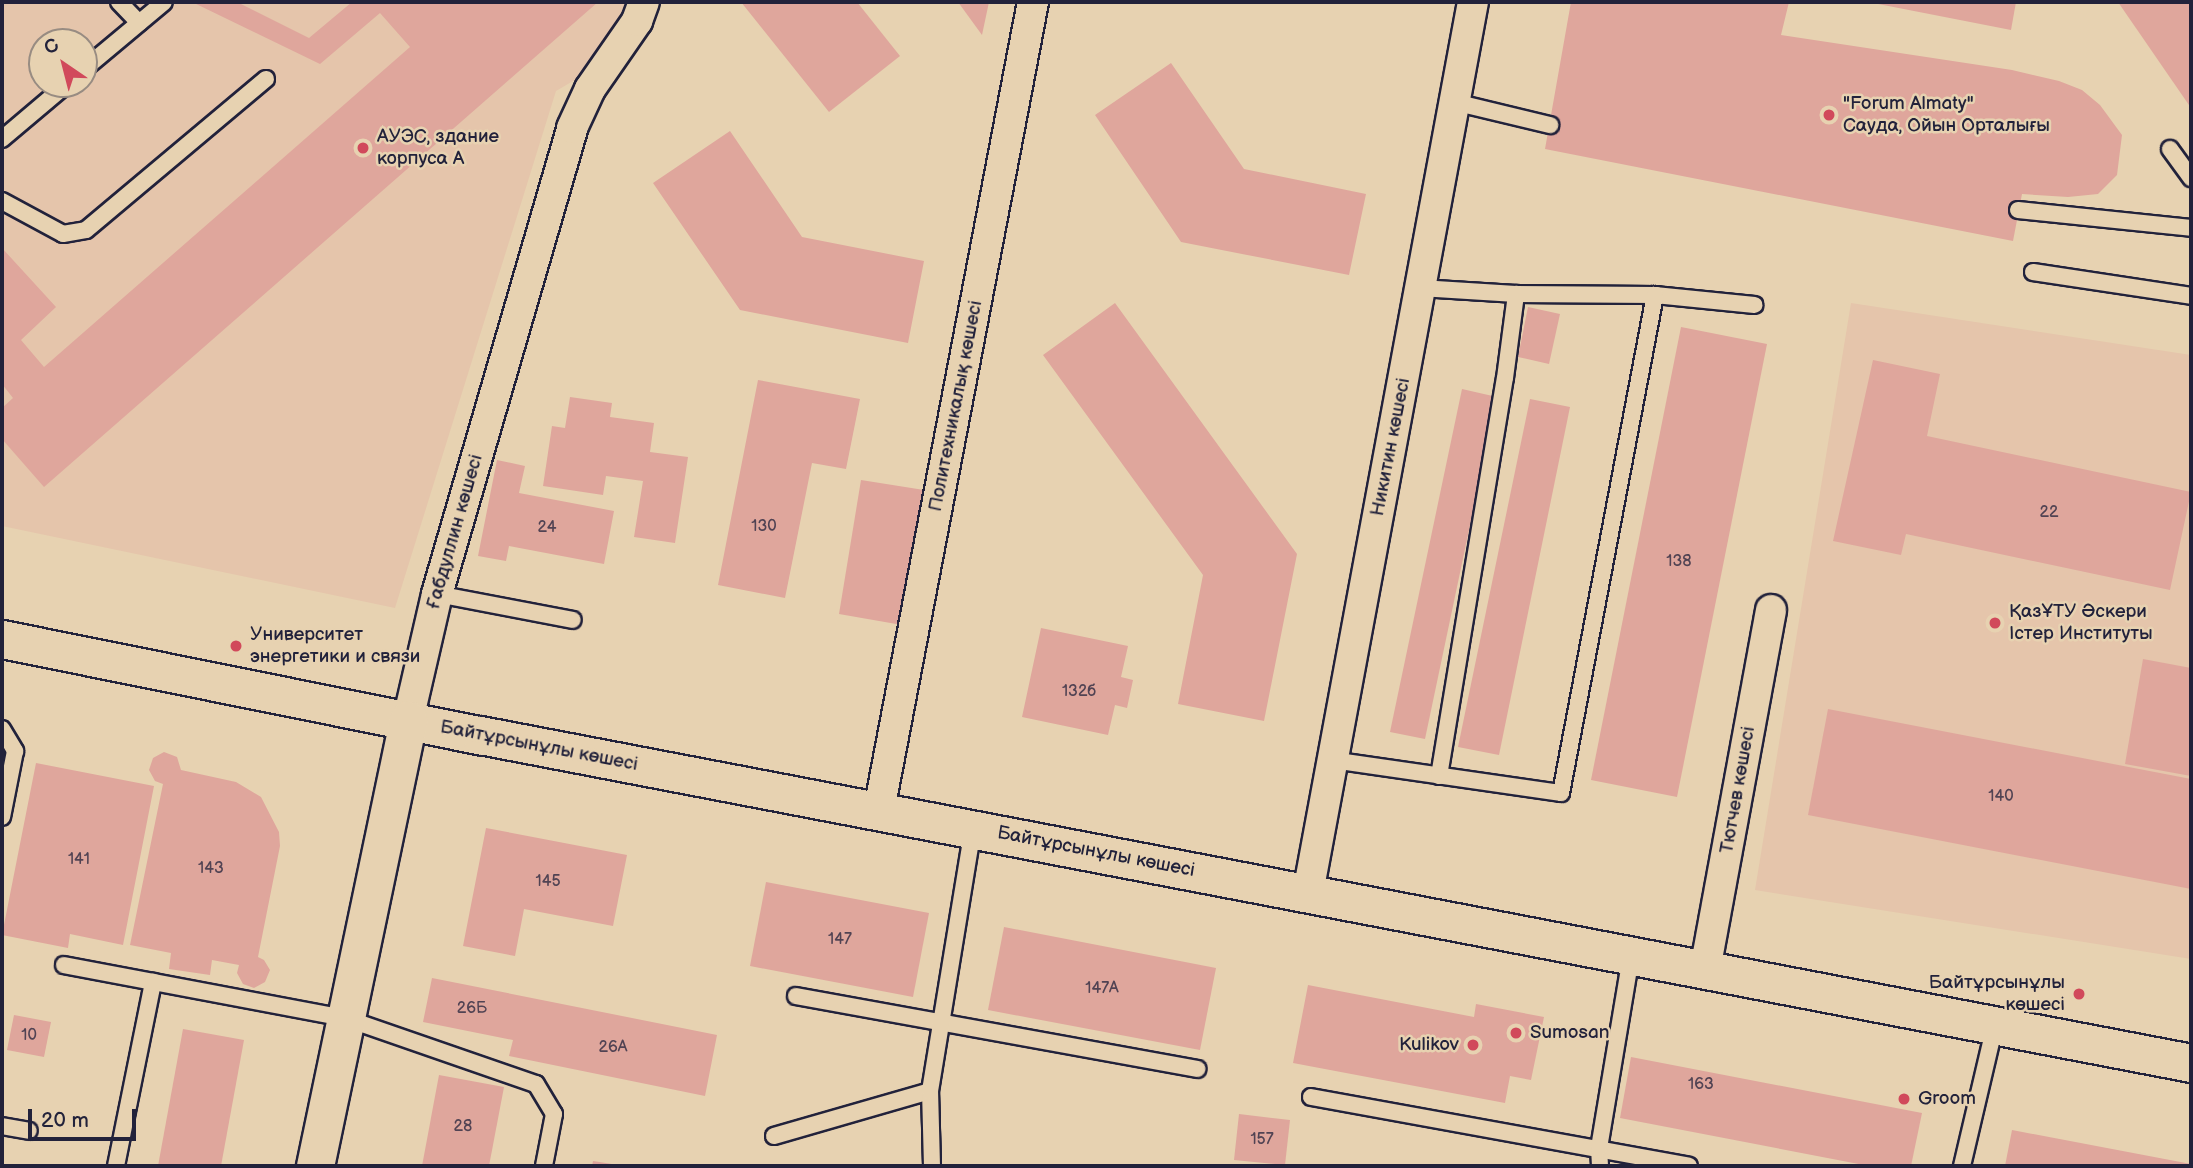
<!DOCTYPE html>
<meta charset="utf-8">
<style>
body{margin:0}
#map{position:relative;width:2193px;height:1168px;overflow:hidden;background:#e7d2b1;font-family:"Balsamiq Sans",sans-serif}
div>[style]{position:absolute}
[style*='--x']{left:calc(var(--x)*1px);top:calc(var(--y)*1px);width:calc(var(--w)*1px);rotate:calc(var(--a)*1deg)}
.built>*{inset:0;background:#e5c5ab}
.building>*{inset:0;background:#dfa69c}
.roads{filter:drop-shadow(2px 0 #22223b) drop-shadow(-2px 0 #22223b) drop-shadow(0 2px #22223b) drop-shadow(0 -2px #22223b)}
.service>*{height:16px;margin:-8px;padding:0 8px;transform-origin:8px;border-radius:8px;background:#e7d2b1}
.minor>*{height:30px;margin:-15px;padding:0 15px;transform-origin:15px;border-radius:15px;background:#e7d2b1}
.tertiary>*{height:37px;margin:-18.5px;padding:0 18.5px;transform-origin:18.5px;border-radius:18.5px;background:#e7d2b1}
.dots>*{width:19px;height:19px;translate:-50% -50%;box-sizing:border-box;border:4px solid #e7d2b1;border-radius:50%}
span{translate:-50% -50%;white-space:nowrap;text-align:center;line-height:1.15;-webkit-text-stroke:5px #e7d2b1;paint-order:stroke}
.number-label{font-size:16px;color:#514353}
.number-label span{-webkit-text-stroke-width:0}
.poi-label{font-size:19px;color:#22223b}
.left{translate:0 -50%;text-align:left}
.right{translate:-100% -50%;text-align:right}
.street-label{font-size:19px;color:#22223b}
.frame{position:absolute;inset:0;border:4px solid #22223b;pointer-events:none}
.north{position:absolute;left:28px;top:28px;width:70px;height:70px;box-sizing:border-box;background:#e7d2b1;border:2px solid #988c82;border-radius:50%;rotate:325deg;font-size:19px;font-weight:700;line-height:28px;text-align:center;color:#22223b}
.north::after{content:'';display:block;margin:auto;width:24px;height:32px;background:#d1495b;clip-path:polygon(50% 0,100% 100%,50% 72%,0 100%)}
.scale{position:absolute;left:28px;top:1109px;width:108px;height:32px;box-sizing:border-box;border:4px solid #22223b;border-top:0;padding-left:9px;font-size:21px;line-height:24px;white-space:nowrap;color:#22223b;-webkit-text-stroke:5px #e7d2b1;paint-order:stroke}
</style>
<div id="map">
<div class="built">
<i style="clip-path:polygon(evenodd,2px 2px,640px 2px,614px 57px,556px 91px,395px 608px,2px 526px,2px 2px,42px 42px,84px 42px,84px 84px,42px 84px,42px 42px)"></i>
<i style="clip-path:polygon(1851px 303px,2191px 355px,2191px 959px,1755px 890px)"></i>
</div>
<div class="building">
<i style="clip-path:polygon(192px 2px,237px 2px,309px 38px,352px 2px,598px 2px,44px 487px,2px 439px,2px 408px,13px 398px,2px 384px,2px 248px,56px 307px,21px 340px,44px 367px,410px 47px,380px 13px,320px 64px)"></i>
<i style="clip-path:polygon(741px 2px,857px 2px,900px 56px,829px 112px)"></i>
<i style="clip-path:polygon(958px 2px,989px 2px,982px 35px)"></i>
<i style="clip-path:polygon(1571px 2px,1789px 2px,1781px 35px,2012px 70px,2059px 81px,2082px 90px,2100px 105px,2122px 135px,2117px 175px,2098px 194px,2068px 197px,2022px 194px,2013px 241px,1545px 149px)"></i>
<i style="clip-path:polygon(1868px 2px,2016px 2px,2011px 30px)"></i>
<i style="clip-path:polygon(2118px 2px,2191px 2px,2191px 108px)"></i>
<i style="clip-path:polygon(1171px 63px,1244px 169px,1366px 194px,1349px 275px,1181px 242px,1095px 115px)"></i>
<i style="clip-path:polygon(730px 131px,802px 237px,924px 261px,908px 343px,740px 310px,653px 183px)"></i>
<i style="clip-path:polygon(1115px 303px,1297px 554px,1264px 721px,1178px 704px,1203px 575px,1043px 355px)"></i>
<i style="clip-path:polygon(1528px 307px,1560px 314px,1549px 364px,1518px 357px)"></i>
<i style="clip-path:polygon(1681px 327px,1767px 344px,1677px 797px,1591px 780px)"></i>
<i style="clip-path:polygon(1873px 360px,1940px 374px,1927px 436px,2191px 492px,2170px 590px,1906px 534px,1901px 555px,1833px 541px)"></i>
<i style="clip-path:polygon(758px 380px,860px 399px,846px 469px,812px 463px,785px 598px,718px 585px)"></i>
<i style="clip-path:polygon(1462px 389px,1497px 397px,1425px 739px,1390px 732px)"></i>
<i style="clip-path:polygon(570px 397px,612px 403px,610px 417px,654px 423px,650px 452px,688px 457px,675px 543px,634px 537px,643px 481px,606px 476px,603px 495px,543px 486px,552px 426px,565px 428px)"></i>
<i style="clip-path:polygon(1530px 399px,1570px 407px,1499px 755px,1458px 747px)"></i>
<i style="clip-path:polygon(497px 460px,525px 466px,519px 493px,614px 511px,604px 564px,509px 546px,506px 561px,478px 556px)"></i>
<i style="clip-path:polygon(861px 480px,924px 490px,902px 625px,839px 614px)"></i>
<i style="clip-path:polygon(1041px 628px,1128px 646px,1121px 677px,1133px 680px,1127px 708px,1115px 705px,1108px 735px,1022px 717px)"></i>
<i style="clip-path:polygon(2143px 659px,2191px 668px,2191px 776px,2125px 764px)"></i>
<i style="clip-path:polygon(1828px 709px,2191px 779px,2191px 889px,1808px 815px)"></i>
<i style="clip-path:polygon(164px 752px,177px 757px,181px 770px,236px 782px,261px 797px,279px 832px,280px 846px,258px 957px,264px 960px,270px 970px,265px 982px,254px 988px,243px 984px,237px 973px,239px 965px,212px 960px,210px 975px,169px 969px,171px 953px,130px 945px,163px 784px,155px 781px,149px 770px,153px 758px)"></i>
<i style="clip-path:polygon(36px 763px,154px 786px,123px 945px,70px 934px,68px 948px,2px 935px)"></i>
<i style="clip-path:polygon(486px 828px,627px 855px,613px 926px,524px 909px,515px 956px,463px 946px)"></i>
<i style="clip-path:polygon(766px 882px,929px 913px,913px 997px,750px 966px)"></i>
<i style="clip-path:polygon(1004px 927px,1216px 968px,1200px 1050px,988px 1010px)"></i>
<i style="clip-path:polygon(432px 978px,717px 1035px,705px 1096px,509px 1056px,513px 1040px,423px 1022px)"></i>
<i style="clip-path:polygon(1308px 985px,1474px 1017px,1476px 1004px,1544px 1017px,1531px 1080px,1510px 1076px,1505px 1103px,1293px 1063px)"></i>
<i style="clip-path:polygon(14px 1015px,51px 1022px,44px 1057px,7px 1050px)"></i>
<i style="clip-path:polygon(183px 1029px,244px 1040px,221px 1166px,158px 1166px)"></i>
<i style="clip-path:polygon(1631px 1057px,1922px 1113px,1911px 1166px,1869px 1166px,1620px 1118px)"></i>
<i style="clip-path:polygon(439px 1075px,504px 1087px,489px 1166px,422px 1166px)"></i>
<i style="clip-path:polygon(1239px 1114px,1290px 1120px,1285px 1165px,1234px 1160px)"></i>
<i style="clip-path:polygon(2012px 1130px,2191px 1164px,2191px 1166px,2005px 1166px)"></i>
<i style="clip-path:polygon(593px 1161px,618px 1165px,618px 1166px,592px 1166px)"></i>
</div>
<div class="roads">
<div class="service">
<i style="--x:119;--y:2;--w:29;--a:46"></i>
<i style="--x:84;--y:69;--w:104;--a:-39.9"></i>
<i style="--x:1454;--y:102;--w:99;--a:13.5"></i>
<i style="--x:2;--y:139;--w:85;--a:-40.2"></i>
<i style="--x:2170;--y:149;--w:36;--a:54"></i>
<i style="--x:2;--y:201;--w:69;--a:28.4"></i>
<i style="--x:63;--y:234;--w:23;--a:-10"></i>
<i style="--x:86;--y:230;--w:235;--a:-40"></i>
<i style="--x:2018;--y:210;--w:174;--a:5.9"></i>
<i style="--x:2033;--y:272;--w:160;--a:8.6"></i>
<i style="--x:1420;--y:288;--w:96;--a:3.6"></i>
<i style="--x:1516;--y:294;--w:139;--a:0.4"></i>
<i style="--x:1655;--y:295;--w:100;--a:5.7"></i>
<i style="--x:437;--y:594;--w:138;--a:10.8"></i>
<i style="--x:2;--y:729;--w:26;--a:59"></i>
<i style="--x:15;--y:751;--w:67;--a:101.1"></i>
<i style="--x:1332;--y:760;--w:231;--a:8.2"></i>
<i style="--x:1561;--y:793;--w:507;--a:-79.31"></i>
<i style="--x:1439;--y:776;--w:403;--a:-80.6"></i>
<i style="--x:1505;--y:378;--w:85;--a:-82.5"></i>
<i style="--x:64;--y:965;--w:286;--a:10.7"></i>
<i style="--x:345;--y:1018;--w:202;--a:19.1"></i>
<i style="--x:536;--y:1084;--w:35;--a:59"></i>
<i style="--x:554;--y:1114;--w:53;--a:100.9"></i>
<i style="--x:796;--y:996;--w:408;--a:10.3"></i>
<i style="--x:1311;--y:1097;--w:384;--a:10.3"></i>
<i style="--x:2;--y:1126;--w:27;--a:10"></i>
<i style="--x:774;--y:1136;--w:162;--a:-16.1"></i>
<i style="--x:116;--y:1166;--w:188;--a:-78.6"></i>
<i style="--x:932;--y:1166;--w:75;--a:-91.5"></i>
<i style="--x:930;--y:1091;--w:266;--a:-80.7"></i>
<i style="--x:1600;--y:1166;--w:18;--a:-93"></i>
<i style="--x:1599;--y:1148;--w:195;--a:-80.5"></i>
<i style="--x:1962;--y:1166;--w:145;--a:-76.8"></i>
</div>
<div class="minor">
<i style="--x:408;--y:720;--w:129;--a:-77"></i>
<i style="--x:437;--y:594;--w:485;--a:-73.8"></i>
<i style="--x:572;--y:128;--w:43;--a:-65.2"></i>
<i style="--x:590;--y:89;--w:83;--a:-55.3"></i>
<i style="--x:637;--y:21;--w:20;--a:-70"></i>
<i style="--x:879;--y:810;--w:823;--a:-79.21"></i>
<i style="--x:1308;--y:893;--w:906;--a:-79.51"></i>
<i style="--x:1705;--y:970;--w:366;--a:-79.6"></i>
</div>
<div class="tertiary">
<i style="--x:2;--y:639;--w:488;--a:11.4"></i>
<i style="--x:480;--y:735;--w:1742;--a:10.85"></i>
<i style="--x:315;--y:1166;--w:456;--a:-78.2"></i>
</div>
</div>
<div class="dots">
<i style="left:1829px;top:115px;background:#d1495b"></i>
<i style="left:363px;top:148px;background:#d1495b"></i>
<i style="left:1995px;top:623px;background:#d1495b"></i>
<i style="left:236px;top:646px;background:#d1495b"></i>
<i style="left:2079px;top:994px;background:#d1495b"></i>
<i style="left:1516px;top:1033px;background:#d1495b"></i>
<i style="left:1473px;top:1045px;background:#d1495b"></i>
<i style="left:1904px;top:1099px;background:#d1495b"></i>
</div>
<div class="number-label">
<span style="left:2049px;top:513px">22</span>
<span style="left:764px;top:527px">130</span>
<span style="left:547px;top:528px">24</span>
<span style="left:1679px;top:562px">138</span>
<span style="left:1079px;top:692px">132б</span>
<span style="left:2001px;top:797px">140</span>
<span style="left:79px;top:860px">141</span>
<span style="left:211px;top:869px">143</span>
<span style="left:548px;top:882px">145</span>
<span style="left:840px;top:940px">147</span>
<span style="left:1102px;top:989px">147А</span>
<span style="left:472px;top:1009px">26Б</span>
<span style="left:29px;top:1036px">10</span>
<span style="left:613px;top:1048px">26А</span>
<span style="left:1701px;top:1085px">163</span>
<span style="left:463px;top:1127px">28</span>
<span style="left:1262px;top:1140px">157</span>
</div>
<div class="poi-label">
<span class="left" style="left:1843px;top:115px">"Forum Almaty"<br>Сауда, Ойын Орталығы</span>
<span class="left" style="left:377px;top:148px">АУЭС, здание<br>корпуса A</span>
<span class="left" style="left:2009px;top:623px">ҚазҰТУ Әскери<br>Істер Институты</span>
<span class="left" style="left:250px;top:646px">Университет<br>энергетики и связи</span>
<span class="right" style="left:2065px;top:994px">Байтұрсынұлы<br>көшесі</span>
<span class="left" style="left:1530px;top:1033px">Sumosan</span>
<span class="right" style="left:1459px;top:1045px">Kulikov</span>
<span class="left" style="left:1918px;top:1099px">Groom</span>
</div>
<div class="street-label">
<span style="left:956px;top:406px;rotate:-79deg">Политехникалық көшесі</span>
<span style="left:1391px;top:447px;rotate:-79deg">Никитин көшесі</span>
<span style="left:455px;top:532px;rotate:-74deg">Ғабдуллин көшесі</span>
<span style="left:539px;top:746px;rotate:11deg">Байтұрсынұлы көшесі</span>
<span style="left:1738px;top:790px;rotate:-80deg">Тютчев көшесі</span>
<span style="left:1096px;top:852px;rotate:11deg">Байтұрсынұлы көшесі</span>
</div>
<div class="frame"></div>
<div class="north">С</div>
<div class="scale">20 m</div>
</div>
